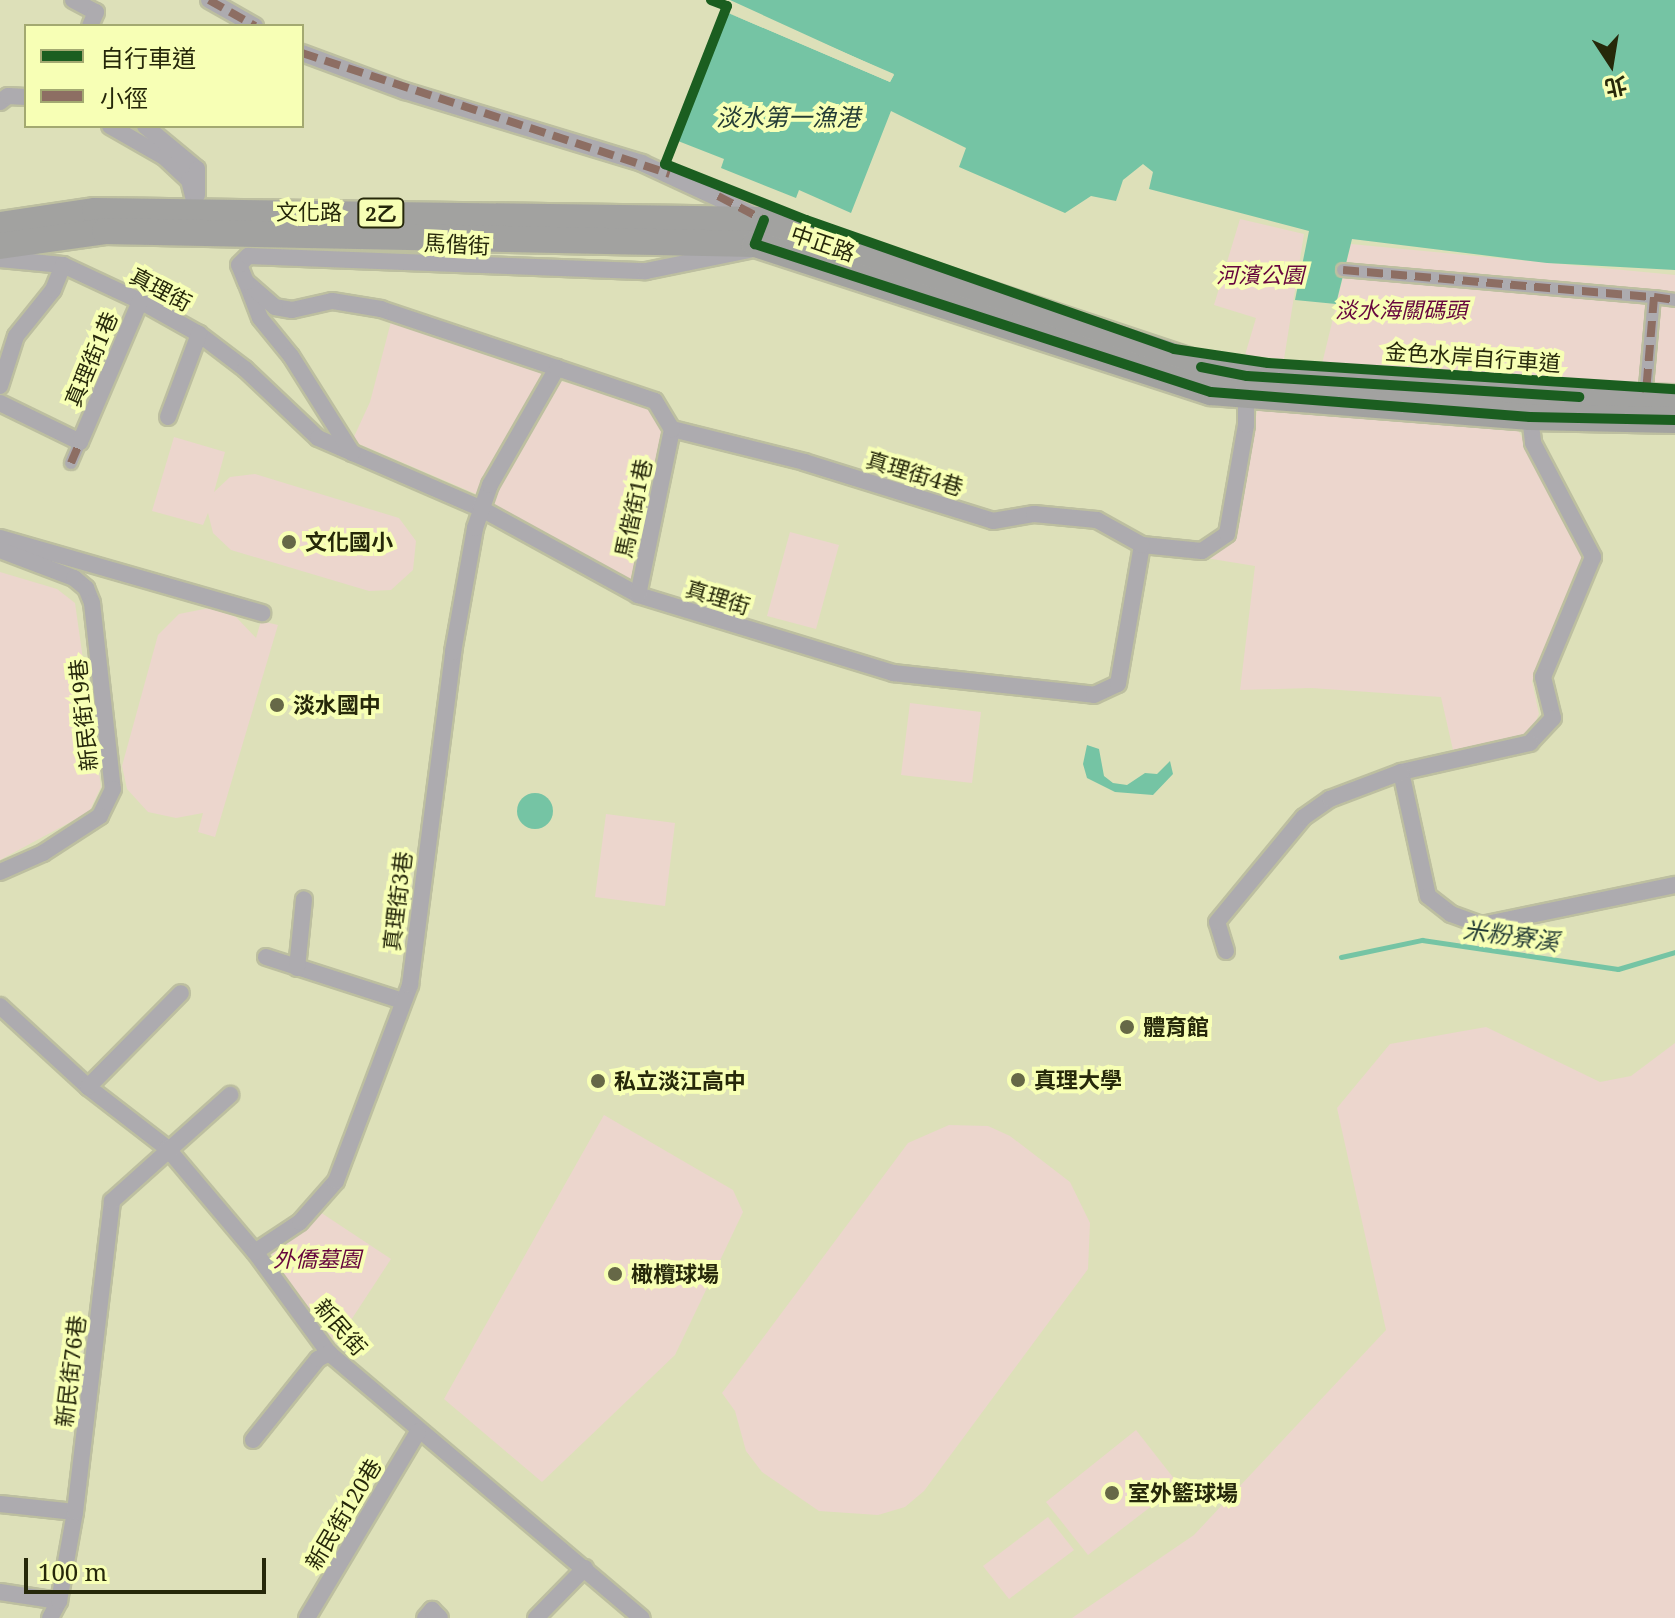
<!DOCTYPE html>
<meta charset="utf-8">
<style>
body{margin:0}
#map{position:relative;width:1675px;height:1618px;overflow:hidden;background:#dde0b9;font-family:"Noto Serif","Noto Sans TC",serif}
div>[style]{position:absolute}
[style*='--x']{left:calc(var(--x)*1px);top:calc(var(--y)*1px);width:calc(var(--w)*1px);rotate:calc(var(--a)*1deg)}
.green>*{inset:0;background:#ecd6cd}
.water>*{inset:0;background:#75c4a4}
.round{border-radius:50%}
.pier>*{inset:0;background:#dde0b9}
.stream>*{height:5px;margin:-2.5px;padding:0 2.5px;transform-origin:2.5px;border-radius:2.5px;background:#75c4a4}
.roads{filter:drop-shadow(2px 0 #bdbfa0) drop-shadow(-2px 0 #bdbfa0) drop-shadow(0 2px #bdbfa0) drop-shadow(0 -2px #bdbfa0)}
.pedestrian>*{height:12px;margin:-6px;padding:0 6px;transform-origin:6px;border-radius:6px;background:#adabaf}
.minor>*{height:16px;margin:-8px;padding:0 8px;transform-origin:8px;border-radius:8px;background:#adabaf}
.primary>*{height:26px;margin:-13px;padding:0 13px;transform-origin:13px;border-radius:13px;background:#a2a2a0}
.quiet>*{height:8px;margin-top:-4px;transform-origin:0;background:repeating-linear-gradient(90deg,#8d6e63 0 16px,transparent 0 24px)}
.cycleway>*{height:10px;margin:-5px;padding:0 5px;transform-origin:5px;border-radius:5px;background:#1b5e20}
.dots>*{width:22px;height:22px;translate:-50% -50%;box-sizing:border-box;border:4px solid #f7ffb5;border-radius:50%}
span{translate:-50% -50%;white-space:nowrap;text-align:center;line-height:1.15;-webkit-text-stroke:8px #f7ffb5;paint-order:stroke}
.shield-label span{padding:2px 6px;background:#f7ffb5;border:2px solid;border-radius:6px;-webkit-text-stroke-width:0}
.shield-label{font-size:20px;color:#26280a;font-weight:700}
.street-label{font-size:22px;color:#26280a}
.park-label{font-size:22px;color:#67063e;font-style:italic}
.poi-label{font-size:22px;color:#26280a;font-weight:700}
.left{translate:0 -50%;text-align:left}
.water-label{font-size:24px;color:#243c35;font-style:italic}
.legend{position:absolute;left:24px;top:24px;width:280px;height:104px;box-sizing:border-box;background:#f7ffb5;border:2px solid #a3a971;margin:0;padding:10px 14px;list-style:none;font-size:24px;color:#26280a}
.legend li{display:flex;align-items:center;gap:16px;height:40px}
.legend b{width:40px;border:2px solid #a3a971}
.north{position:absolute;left:1571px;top:24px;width:80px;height:80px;-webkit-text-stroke:6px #f7ffb5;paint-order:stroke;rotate:168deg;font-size:22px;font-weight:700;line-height:32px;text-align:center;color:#26280a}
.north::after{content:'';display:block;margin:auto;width:28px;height:36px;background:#26280a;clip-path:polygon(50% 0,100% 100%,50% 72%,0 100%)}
.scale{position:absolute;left:24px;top:1558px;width:242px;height:36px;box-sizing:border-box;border:4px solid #26280a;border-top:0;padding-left:10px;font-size:24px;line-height:28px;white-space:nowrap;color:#26280a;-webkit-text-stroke:6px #f7ffb5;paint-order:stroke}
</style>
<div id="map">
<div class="green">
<i style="clip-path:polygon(1240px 219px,1304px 234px,1284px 359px,1245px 355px,1256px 318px,1214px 305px)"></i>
<i style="clip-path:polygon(1351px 244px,1675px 275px,1675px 389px,1322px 364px)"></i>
<i style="clip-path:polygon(392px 318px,546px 370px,476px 494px,352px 441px,370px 402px)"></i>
<i style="clip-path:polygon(560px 381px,657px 406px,663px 422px,664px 438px,630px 588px,496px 509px,491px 497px)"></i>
<i style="clip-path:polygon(1258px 408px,1517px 428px,1585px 560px,1532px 681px,1539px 714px,1530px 734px,1453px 750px,1441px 697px,1311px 688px,1240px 690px,1255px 566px,1206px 558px,1228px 539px)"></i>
<i style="clip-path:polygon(174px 437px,225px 452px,214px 492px,230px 477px,255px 474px,399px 518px,416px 541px,413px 570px,391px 590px,369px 591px,231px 550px,213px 533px,208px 513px,203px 525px,152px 511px)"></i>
<i style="clip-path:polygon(790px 532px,839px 545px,816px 629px,767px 616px)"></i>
<i style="clip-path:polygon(0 572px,57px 589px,75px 603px,101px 787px,89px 812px,0 860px)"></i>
<i style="clip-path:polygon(209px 608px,236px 617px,256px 638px,261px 621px,278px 625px,215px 837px,198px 832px,203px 813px,176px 818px,148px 812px,127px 789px,122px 766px,158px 635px,179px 614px)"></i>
<i style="clip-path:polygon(910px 703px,981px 712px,972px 783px,901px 775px)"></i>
<i style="clip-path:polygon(606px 814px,675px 823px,665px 906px,595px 897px)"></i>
<i style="clip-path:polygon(1486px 1027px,1600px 1082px,1631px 1076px,1675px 1043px,1675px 1618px,1072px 1618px,1194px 1535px,1386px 1330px,1337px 1108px,1390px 1044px)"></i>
<i style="clip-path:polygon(604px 1115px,733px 1190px,743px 1212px,675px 1355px,542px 1482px,444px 1399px)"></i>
<i style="clip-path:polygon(949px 1125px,988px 1126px,1010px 1136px,1070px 1182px,1090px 1223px,1088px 1269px,924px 1491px,905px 1507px,878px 1515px,819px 1511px,762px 1472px,746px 1451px,735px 1411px,722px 1393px,908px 1143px)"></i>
<i style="clip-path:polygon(320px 1212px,391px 1259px,336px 1343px,274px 1263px,271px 1249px)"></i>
<i style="clip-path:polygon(1136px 1430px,1179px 1485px,1088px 1555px,1046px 1502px)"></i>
<i style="clip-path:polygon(1048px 1517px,1074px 1550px,1009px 1599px,983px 1566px)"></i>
</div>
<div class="water">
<i style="clip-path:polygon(730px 0,1675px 0,1675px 270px,1547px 263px,1352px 239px,1336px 304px,1295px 300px,1309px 231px,1149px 189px,1153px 172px,1143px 164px,1123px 180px,1116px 201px,1091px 196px,1065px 213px,959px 167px,966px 148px,891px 111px,851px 213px,799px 190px,796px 198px,721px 168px,724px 159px,678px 141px,726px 12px,890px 82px,894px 75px)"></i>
<i style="clip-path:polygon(1087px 745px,1099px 749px,1104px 776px,1113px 783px,1127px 785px,1145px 773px,1157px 774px,1170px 761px,1173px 774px,1153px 795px,1115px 792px,1087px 778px,1083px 764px)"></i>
<i class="round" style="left:517px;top:793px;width:36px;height:36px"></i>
</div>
<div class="pier">
<i style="clip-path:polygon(732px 4px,894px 74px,890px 82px,726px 12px,889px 76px)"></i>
</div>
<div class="stream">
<i style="--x:1341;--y:957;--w:83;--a:-11.9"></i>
<i style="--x:1422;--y:940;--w:198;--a:8.4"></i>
<i style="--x:1618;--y:969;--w:59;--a:-16.6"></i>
</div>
<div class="roads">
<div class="pedestrian">
<i style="--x:1343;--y:270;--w:312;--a:5"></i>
<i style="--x:1654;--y:297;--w:101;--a:95.1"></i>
<i style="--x:1654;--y:297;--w:21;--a:8"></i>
<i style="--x:71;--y:463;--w:23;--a:-67"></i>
</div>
<div class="minor">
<i style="--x:73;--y:0;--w:26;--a:28"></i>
<i style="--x:96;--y:12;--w:15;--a:113"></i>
<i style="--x:209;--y:0;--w:53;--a:29.5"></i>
<i style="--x:302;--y:53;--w:110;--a:20.3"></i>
<i style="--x:405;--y:91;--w:248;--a:16.9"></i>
<i style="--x:642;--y:163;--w:126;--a:24.9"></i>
<i style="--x:0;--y:102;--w:10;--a:-37"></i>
<i style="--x:8;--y:96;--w:18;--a:3"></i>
<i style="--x:110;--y:126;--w:62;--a:29.9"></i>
<i style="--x:164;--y:157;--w:34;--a:43"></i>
<i style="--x:189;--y:180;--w:33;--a:76"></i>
<i style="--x:145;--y:126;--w:67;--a:39.6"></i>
<i style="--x:197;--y:169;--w:26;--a:90"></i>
<i style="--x:0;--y:259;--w:63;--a:5.4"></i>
<i style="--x:63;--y:265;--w:85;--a:25.1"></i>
<i style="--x:140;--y:301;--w:68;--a:29.2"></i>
<i style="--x:199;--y:334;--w:58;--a:37.3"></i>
<i style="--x:245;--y:369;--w:100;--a:43.4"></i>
<i style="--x:318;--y:438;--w:176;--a:23.4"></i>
<i style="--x:480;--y:508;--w:180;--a:28.8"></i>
<i style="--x:638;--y:595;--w:267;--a:17"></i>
<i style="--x:893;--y:673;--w:202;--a:6.2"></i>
<i style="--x:1094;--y:695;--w:26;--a:-25"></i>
<i style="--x:1118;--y:684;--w:141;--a:-80.2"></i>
<i style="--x:1142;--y:545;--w:60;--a:5.7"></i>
<i style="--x:1202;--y:551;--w:30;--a:-34"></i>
<i style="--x:1227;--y:534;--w:111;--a:-80.1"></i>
<i style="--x:1246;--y:425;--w:38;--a:-90"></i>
<i style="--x:247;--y:284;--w:36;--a:69"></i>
<i style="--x:260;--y:318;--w:49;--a:50.8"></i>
<i style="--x:291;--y:356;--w:115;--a:57.8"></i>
<i style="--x:557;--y:368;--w:186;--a:-161.5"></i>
<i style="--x:381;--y:309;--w:50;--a:-170.7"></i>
<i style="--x:332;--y:301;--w:41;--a:167.3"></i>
<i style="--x:292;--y:310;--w:17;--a:-170"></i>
<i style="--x:275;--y:307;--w:38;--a:-139"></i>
<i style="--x:246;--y:282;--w:18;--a:-112"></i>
<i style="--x:239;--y:265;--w:13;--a:-45"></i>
<i style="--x:248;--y:256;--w:398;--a:2.2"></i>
<i style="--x:646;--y:271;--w:105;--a:-11.5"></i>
<i style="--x:0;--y:386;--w:52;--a:-72.3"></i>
<i style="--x:16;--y:336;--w:59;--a:-51.2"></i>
<i style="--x:53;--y:290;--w:27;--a:-68"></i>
<i style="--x:0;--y:403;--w:89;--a:26"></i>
<i style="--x:80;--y:442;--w:153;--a:-66.9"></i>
<i style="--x:168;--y:417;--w:89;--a:-69.5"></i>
<i style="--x:1530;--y:417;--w:26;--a:83"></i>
<i style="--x:1533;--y:443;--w:129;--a:62.2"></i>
<i style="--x:1593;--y:557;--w:130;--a:112.6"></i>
<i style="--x:1543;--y:677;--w:42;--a:76.3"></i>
<i style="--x:1553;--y:718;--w:34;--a:133"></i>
<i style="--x:1530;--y:743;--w:132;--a:167.3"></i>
<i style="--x:1401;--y:772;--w:127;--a:77.7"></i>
<i style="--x:1428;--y:896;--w:29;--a:38"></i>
<i style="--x:1451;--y:914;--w:33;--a:20"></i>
<i style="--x:1482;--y:925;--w:197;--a:-11.7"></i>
<i style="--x:672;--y:429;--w:136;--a:14"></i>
<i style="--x:804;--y:462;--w:198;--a:17.3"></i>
<i style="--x:993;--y:521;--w:42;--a:-9.7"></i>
<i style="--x:1034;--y:514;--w:63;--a:5.4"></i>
<i style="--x:1097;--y:520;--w:51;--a:29.1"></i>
<i style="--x:0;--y:538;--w:273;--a:16"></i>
<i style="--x:0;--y:550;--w:79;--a:20.7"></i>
<i style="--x:74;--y:578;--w:16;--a:40"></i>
<i style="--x:86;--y:588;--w:16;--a:68"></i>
<i style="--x:92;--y:603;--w:187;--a:83.6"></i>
<i style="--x:113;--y:789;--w:30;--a:116"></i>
<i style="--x:100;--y:816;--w:68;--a:147"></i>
<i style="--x:43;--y:853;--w:47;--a:156.2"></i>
<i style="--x:638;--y:595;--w:169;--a:-78.4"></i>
<i style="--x:1226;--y:951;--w:30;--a:-107"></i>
<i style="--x:1217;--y:922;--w:136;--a:-50.4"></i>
<i style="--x:1304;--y:817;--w:32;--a:-35"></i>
<i style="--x:1330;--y:799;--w:76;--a:-20.8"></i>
<i style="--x:266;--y:957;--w:144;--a:17.8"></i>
<i style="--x:297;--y:968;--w:69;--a:-84.2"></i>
<i style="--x:0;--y:1006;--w:120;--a:42.6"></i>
<i style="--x:88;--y:1087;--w:100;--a:37.7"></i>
<i style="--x:167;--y:1148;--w:136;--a:49.8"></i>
<i style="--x:255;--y:1252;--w:125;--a:53.8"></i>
<i style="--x:329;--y:1353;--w:410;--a:40.3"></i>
<i style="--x:88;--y:1087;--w:132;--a:-45.3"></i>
<i style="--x:255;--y:1252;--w:54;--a:-33.7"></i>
<i style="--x:300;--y:1222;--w:55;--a:-48.7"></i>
<i style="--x:336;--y:1181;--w:210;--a:-69.3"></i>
<i style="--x:410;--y:985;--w:336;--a:-82.6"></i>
<i style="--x:453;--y:652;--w:126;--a:-79.9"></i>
<i style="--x:475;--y:528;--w:46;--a:-70.8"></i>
<i style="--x:490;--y:485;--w:135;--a:-60.2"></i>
<i style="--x:557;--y:368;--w:103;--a:18.6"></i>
<i style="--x:655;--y:401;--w:33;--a:59"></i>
<i style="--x:253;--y:1440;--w:104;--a:-51.3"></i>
<i style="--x:318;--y:1359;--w:13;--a:-29"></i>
<i style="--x:0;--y:1504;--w:75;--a:6.1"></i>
<i style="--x:0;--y:1592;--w:60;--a:8.7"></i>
<i style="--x:50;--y:1618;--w:19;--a:-62"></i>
<i style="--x:59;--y:1601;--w:90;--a:-79.8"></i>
<i style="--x:75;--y:1512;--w:313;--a:-83.2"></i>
<i style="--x:112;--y:1201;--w:159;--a:-41.9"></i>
<i style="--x:307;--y:1618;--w:217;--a:-59.2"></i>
<i style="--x:425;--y:1618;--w:11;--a:-49"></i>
<i style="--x:432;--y:1610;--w:11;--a:45"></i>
<i style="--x:536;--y:1618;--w:70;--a:-45.6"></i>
</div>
<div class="primary">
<i style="--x:0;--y:225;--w:96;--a:-8.4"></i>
<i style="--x:95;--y:211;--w:669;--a:0.77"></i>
<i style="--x:764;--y:220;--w:474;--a:18.4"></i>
<i style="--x:1214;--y:370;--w:318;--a:4.7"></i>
<i style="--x:1531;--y:396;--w:144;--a:0.8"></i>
<i style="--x:0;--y:246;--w:106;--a:-8.1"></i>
<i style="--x:105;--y:231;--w:650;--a:1.15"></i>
<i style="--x:755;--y:244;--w:479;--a:18"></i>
<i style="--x:1211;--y:392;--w:320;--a:4.5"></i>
<i style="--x:1530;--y:417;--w:145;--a:1.2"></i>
</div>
</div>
<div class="quiet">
<i style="--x:209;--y:0;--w:53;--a:29.5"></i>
<i style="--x:302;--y:53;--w:387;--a:18.2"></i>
<i style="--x:718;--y:196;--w:52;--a:27.6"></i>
<i style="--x:1343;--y:270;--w:312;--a:5"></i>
<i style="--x:1654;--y:297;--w:96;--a:94.8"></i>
<i style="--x:1654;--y:297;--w:21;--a:8"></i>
<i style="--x:71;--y:463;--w:23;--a:-67"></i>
</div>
<div class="cycleway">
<i style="--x:711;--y:0;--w:17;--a:21"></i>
<i style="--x:727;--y:6;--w:170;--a:111.4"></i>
<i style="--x:665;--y:164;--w:152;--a:21.7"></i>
<i style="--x:806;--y:220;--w:390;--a:19.3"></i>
<i style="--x:1174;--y:349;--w:95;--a:8.5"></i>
<i style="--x:1268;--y:363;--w:408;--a:3.7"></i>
<i style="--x:764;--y:220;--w:26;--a:111"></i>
<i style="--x:755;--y:244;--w:479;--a:18"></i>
<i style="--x:1211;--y:392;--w:320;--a:4.5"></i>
<i style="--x:1530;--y:417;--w:145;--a:1.2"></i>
<i style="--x:1201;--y:367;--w:47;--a:11.1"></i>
<i style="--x:1247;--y:376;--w:333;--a:3.6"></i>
</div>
<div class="dots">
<i style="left:289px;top:542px;background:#666847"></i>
<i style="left:277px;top:705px;background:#666847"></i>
<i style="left:1127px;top:1027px;background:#666847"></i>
<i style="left:1018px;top:1080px;background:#666847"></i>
<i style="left:598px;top:1081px;background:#666847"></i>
<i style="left:615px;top:1274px;background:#666847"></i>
<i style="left:1112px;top:1493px;background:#666847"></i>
</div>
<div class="shield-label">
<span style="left:381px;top:213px">2乙</span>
</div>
<div class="street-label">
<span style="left:309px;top:212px">文化路</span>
<span style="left:823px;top:243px;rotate:19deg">中正路</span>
<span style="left:457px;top:244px;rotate:3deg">馬偕街</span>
<span style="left:161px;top:289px;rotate:28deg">真理街</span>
<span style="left:1473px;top:357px;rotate:4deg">金色水岸自行車道</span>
<span style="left:91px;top:359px;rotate:-67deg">真理街1巷</span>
<span style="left:915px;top:473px;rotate:17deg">真理街4巷</span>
<span style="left:633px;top:508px;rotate:-78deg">馬偕街1巷</span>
<span style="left:718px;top:597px;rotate:17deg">真理街</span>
<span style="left:83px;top:715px;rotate:-96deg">新民街19巷</span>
<span style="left:397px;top:901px;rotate:-83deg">真理街3巷</span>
<span style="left:341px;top:1327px;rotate:49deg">新民街</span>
<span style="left:70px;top:1371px;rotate:-83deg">新民街76巷</span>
<span style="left:343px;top:1514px;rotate:-59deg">新民街120巷</span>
</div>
<div class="park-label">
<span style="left:1260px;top:275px">河濱公園</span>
<span style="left:1401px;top:310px">淡水海關碼頭</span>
<span style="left:317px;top:1259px">外僑墓園</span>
</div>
<div class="poi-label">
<span class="left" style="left:305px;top:542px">文化國小</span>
<span class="left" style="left:293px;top:705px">淡水國中</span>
<span class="left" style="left:1143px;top:1027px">體育館</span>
<span class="left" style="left:1034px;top:1080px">真理大學</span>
<span class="left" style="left:614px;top:1081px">私立淡江高中</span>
<span class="left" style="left:631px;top:1274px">橄欖球場</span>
<span class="left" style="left:1128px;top:1493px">室外籃球場</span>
</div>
<div class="water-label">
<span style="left:788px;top:117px">淡水第一漁港</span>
<span style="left:1511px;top:935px;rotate:8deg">米粉寮溪</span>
</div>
<ul class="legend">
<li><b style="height:10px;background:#1b5e20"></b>自行車道</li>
<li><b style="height:10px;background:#8d6e63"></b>小徑</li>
</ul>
<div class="north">北</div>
<div class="scale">100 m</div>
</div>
